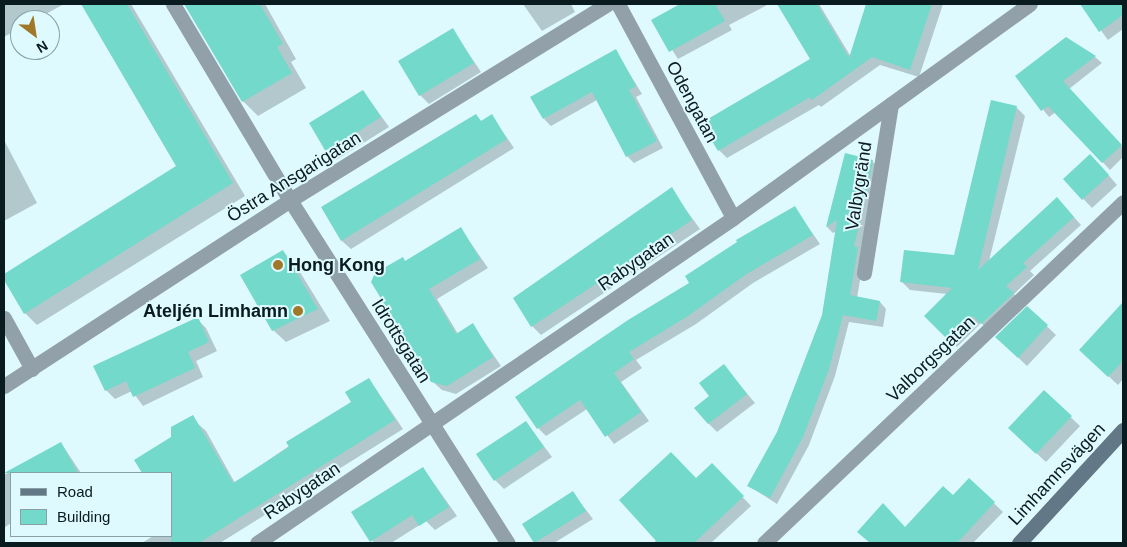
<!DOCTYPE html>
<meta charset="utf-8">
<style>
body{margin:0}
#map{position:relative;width:1127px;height:547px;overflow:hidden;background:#dffaff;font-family:Arial,sans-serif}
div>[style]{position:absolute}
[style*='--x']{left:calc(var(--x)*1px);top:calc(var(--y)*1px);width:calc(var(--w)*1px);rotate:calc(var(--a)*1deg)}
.shadow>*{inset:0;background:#0003}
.building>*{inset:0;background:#72d9cb}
.street>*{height:15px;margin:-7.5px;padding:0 7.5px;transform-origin:7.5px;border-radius:7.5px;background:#92a0aa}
.secondary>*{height:15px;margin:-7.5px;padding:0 7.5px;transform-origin:7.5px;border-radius:7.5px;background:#637886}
.dots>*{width:14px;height:14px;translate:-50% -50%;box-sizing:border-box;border:2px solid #dffaff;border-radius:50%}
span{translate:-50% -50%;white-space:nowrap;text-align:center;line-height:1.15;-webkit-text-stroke:4px #dffaff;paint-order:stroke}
.street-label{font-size:18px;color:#091b1e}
.poi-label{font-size:18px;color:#091b1e;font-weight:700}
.left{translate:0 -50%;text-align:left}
.right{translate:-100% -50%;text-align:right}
.frame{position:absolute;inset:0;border:5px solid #091b1e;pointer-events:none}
.legend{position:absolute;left:10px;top:472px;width:162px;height:65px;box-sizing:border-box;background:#dffaff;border:1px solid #89a1a5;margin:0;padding:6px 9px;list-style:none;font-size:15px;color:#091b1e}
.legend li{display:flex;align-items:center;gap:10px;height:25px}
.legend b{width:25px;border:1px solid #89a1a5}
.north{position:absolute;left:10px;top:10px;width:50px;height:50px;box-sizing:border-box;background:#dffaff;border:1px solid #89a1a5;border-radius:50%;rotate:149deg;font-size:14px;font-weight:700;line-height:20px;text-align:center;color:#091b1e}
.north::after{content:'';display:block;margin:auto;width:18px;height:22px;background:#a17827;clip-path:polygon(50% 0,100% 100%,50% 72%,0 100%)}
</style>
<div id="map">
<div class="shadow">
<i style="clip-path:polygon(4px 4px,64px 4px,35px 20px,20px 20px,20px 28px,4px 37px)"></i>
<i style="clip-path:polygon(82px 4px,131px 4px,245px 196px,37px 325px,25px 313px,4px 275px,177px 167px)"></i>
<i style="clip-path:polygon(186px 4px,265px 4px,296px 59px,291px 62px,306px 88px,258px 116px,243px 101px)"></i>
<i style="clip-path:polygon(523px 4px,571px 4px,575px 12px,542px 31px)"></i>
<i style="clip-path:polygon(683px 4px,769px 4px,729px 25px,732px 30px,678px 59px,653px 20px)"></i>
<i style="clip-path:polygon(778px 4px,819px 4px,851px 57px,868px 4px,943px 4px,919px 77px,880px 65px,821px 107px,819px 105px,727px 158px,719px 150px,811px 59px)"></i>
<i style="clip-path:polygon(1123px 4px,1123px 29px,1108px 40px,1082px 5px)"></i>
<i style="clip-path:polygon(453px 30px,481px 72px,429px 104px,420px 95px)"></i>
<i style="clip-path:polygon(616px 51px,642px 94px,636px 97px,663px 148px,634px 163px,627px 156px,597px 100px,551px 126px,544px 119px)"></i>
<i style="clip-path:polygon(1095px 57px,1102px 63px,1069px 89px,1123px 148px,1123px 157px,1110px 170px,1056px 112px,1049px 117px,1016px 76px)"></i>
<i style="clip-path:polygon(363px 91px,389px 127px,336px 160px,327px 151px)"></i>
<i style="clip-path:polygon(992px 102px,1017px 108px,1025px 116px,989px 261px,1065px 207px,1081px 225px,1030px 271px,1034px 275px,1014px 294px,1021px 302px,990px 331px,981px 323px,957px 347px,925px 316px,947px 294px,910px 290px,902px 282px,955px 257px)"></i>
<i style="clip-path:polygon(476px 116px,482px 122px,492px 116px,514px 148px,351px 249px,342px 241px,323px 207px)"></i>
<i style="clip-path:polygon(4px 140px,37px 203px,4px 221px)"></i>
<i style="clip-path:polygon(846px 154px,872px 161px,879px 168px,857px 298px,880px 302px,886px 309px,883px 327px,849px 322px,835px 376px,809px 445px,777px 504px,749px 486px,778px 432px,824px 315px,837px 231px,833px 233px,827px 227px)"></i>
<i style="clip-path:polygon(1099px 164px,1117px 185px,1092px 208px,1064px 179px)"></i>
<i style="clip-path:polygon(671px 189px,700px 229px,541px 335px,532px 326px)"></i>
<i style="clip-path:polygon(795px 208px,820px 244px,753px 283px,696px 324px,636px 360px,642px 368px,621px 382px,649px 421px,614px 444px,587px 409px,546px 436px,538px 428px,691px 284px)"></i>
<i style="clip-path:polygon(461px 229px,488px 268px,437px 299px,458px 334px,473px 325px,501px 366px,456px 394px,442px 390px,432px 381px,406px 262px)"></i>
<i style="clip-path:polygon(283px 252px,295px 264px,330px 321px,286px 342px,273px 330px)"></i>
<i style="clip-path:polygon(1027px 307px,1056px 335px,1027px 366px,1005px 345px)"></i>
<i style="clip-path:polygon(1115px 312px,1123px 320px,1123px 379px,1118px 385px,1089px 358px)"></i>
<i style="clip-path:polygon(197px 319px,206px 328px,217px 351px,196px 361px,203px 377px,143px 406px,132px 391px,115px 399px,106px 390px)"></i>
<i style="clip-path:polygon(723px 365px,755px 403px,717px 432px,708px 423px,711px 396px)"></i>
<i style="clip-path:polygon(369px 379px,403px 429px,220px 543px,142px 543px,153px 536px,171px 536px,171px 473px,143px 473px,135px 460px,197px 423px,206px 431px,235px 483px,353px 402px)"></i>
<i style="clip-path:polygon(1044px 392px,1080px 426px,1046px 462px,1019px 437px)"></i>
<i style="clip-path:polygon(526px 422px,552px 457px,504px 489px,495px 480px)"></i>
<i style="clip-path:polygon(61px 443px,81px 473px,11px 473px,11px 523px,4px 528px,4px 475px)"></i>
<i style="clip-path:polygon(423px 468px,457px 516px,435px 530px,426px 521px,391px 543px,374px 543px,353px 513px)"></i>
<i style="clip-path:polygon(720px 473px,751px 506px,711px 543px,654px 543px,696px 479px)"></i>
<i style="clip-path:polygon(969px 479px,1003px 512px,973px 543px,871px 543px,859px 532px,905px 528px,953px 497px)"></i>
<i style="clip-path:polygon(573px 493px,593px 519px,554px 543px,536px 543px,523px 524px)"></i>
</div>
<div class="building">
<i style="clip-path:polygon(81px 4px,127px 4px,233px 183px,24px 314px,4px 280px,4px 274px,176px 166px)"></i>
<i style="clip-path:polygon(184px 4px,260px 4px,283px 44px,277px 47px,292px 73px,242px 102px)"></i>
<i style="clip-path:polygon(680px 4px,715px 4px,725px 21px,669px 52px,651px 20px)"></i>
<i style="clip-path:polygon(777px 4px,817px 4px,849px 58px,866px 4px,932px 4px,910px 70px,872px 57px,812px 100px,810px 97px,718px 151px,701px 123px,810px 59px)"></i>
<i style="clip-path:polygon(1080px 4px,1123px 4px,1123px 15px,1099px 32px)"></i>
<i style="clip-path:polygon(453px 28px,474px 63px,419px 96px,398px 61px)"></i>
<i style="clip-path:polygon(1066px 37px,1096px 56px,1063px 81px,1122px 145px,1102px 163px,1048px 106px,1041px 111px,1015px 76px)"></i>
<i style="clip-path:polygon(616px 49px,636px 86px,629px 90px,657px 141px,626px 157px,592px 92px,543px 119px,530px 97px)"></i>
<i style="clip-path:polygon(363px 90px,381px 117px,326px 152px,309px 123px)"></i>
<i style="clip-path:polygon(991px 100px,1017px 106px,978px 270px,1057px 197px,1074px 217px,1023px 263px,1027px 267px,1006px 286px,1014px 293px,981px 324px,973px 316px,948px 340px,924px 316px,952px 288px,900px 282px,904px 250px,954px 255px)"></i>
<i style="clip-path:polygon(476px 114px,481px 121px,492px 114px,507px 139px,341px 241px,321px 207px)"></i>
<i style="clip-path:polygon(845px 153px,873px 160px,854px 247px,858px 247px,850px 295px,880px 301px,876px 321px,843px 315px,829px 369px,803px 437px,770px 498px,747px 486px,777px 432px,822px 315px,837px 220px,826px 227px)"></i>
<i style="clip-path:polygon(1090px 154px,1109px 175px,1082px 200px,1063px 179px)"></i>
<i style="clip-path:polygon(672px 187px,692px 220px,531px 327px,513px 298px)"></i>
<i style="clip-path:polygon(795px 206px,813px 235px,745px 275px,688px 316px,629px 352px,634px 359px,614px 373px,641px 412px,605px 437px,580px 400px,537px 429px,515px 397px,628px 320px,689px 283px,685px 276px,737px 242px,736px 240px)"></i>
<i style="clip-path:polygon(461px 227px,480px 259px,429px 289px,456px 334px,473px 323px,493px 357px,447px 386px,431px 382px,371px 282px,375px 273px,403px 257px,405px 261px)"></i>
<i style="clip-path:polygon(283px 250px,318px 309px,272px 331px,240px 275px)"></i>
<i style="clip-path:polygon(1123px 302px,1123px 361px,1108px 377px,1079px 350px)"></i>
<i style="clip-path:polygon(1027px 306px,1048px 325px,1018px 358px,995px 337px)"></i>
<i style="clip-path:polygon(198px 317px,209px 342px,188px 352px,195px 368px,133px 397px,126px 381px,105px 391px,93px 366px)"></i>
<i style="clip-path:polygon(724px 364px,747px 394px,708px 424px,694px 408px,709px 396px,699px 383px)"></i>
<i style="clip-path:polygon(369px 378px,395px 420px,199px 543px,171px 543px,171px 473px,142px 473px,134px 460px,171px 437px,171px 427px,193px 415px,233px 483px,289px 447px,286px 442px,351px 402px,345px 392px)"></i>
<i style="clip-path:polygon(1044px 390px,1072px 416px,1036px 454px,1008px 428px)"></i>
<i style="clip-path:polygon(526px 421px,544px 447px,494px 481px,476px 454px)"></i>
<i style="clip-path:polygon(61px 442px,78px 473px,4px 473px)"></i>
<i style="clip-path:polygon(671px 452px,696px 478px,712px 463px,744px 496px,694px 543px,658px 543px,619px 500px)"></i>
<i style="clip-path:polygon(423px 467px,449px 507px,419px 526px,412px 515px,370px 542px,351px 512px)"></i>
<i style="clip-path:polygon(969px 478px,995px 502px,957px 543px,870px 543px,857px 532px,883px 503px,905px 527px,943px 486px,953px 495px)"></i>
<i style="clip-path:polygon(573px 491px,586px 511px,534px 543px,522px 524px)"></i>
</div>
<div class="street">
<i style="--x:173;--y:4;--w:228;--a:59.2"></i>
<i style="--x:290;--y:200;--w:406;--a:57.6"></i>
<i style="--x:618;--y:4;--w:243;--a:61.7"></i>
<i style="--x:864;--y:273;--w:171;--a:-80.9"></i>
<i style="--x:4;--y:318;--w:58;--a:61.2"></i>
<i style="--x:4;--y:386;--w:341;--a:-33"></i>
<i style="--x:290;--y:200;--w:373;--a:-31.7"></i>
<i style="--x:257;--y:543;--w:576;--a:-34.32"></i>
<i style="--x:733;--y:218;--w:366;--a:-35.8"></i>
<i style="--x:764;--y:543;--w:495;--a:-43.5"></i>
</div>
<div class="secondary">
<i style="--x:1019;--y:543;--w:154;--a:-47.4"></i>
</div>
<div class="dots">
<i style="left:278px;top:265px;background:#a17827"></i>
<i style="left:298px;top:311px;background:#a17827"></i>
</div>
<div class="street-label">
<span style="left:692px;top:102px;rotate:62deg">Odengatan</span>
<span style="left:294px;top:177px;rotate:-32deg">Östra Ansgarigatan</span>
<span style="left:859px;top:186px;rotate:-81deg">Valbygränd</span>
<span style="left:636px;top:262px;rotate:-35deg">Rabygatan</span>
<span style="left:401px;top:341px;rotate:58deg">Idrottsgatan</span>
<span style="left:931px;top:359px;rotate:-44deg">Valborgsgatan</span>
<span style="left:1057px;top:474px;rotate:-47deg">Limhamnsvägen</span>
<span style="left:302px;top:491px;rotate:-34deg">Rabygatan</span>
</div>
<div class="poi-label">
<span class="left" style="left:288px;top:265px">Hong Kong</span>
<span class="right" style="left:288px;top:311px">Ateljén Limhamn</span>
</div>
<div class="frame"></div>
<ul class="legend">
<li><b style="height:6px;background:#637886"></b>Road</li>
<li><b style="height:14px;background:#72d9cb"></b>Building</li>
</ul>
<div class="north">N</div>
</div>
